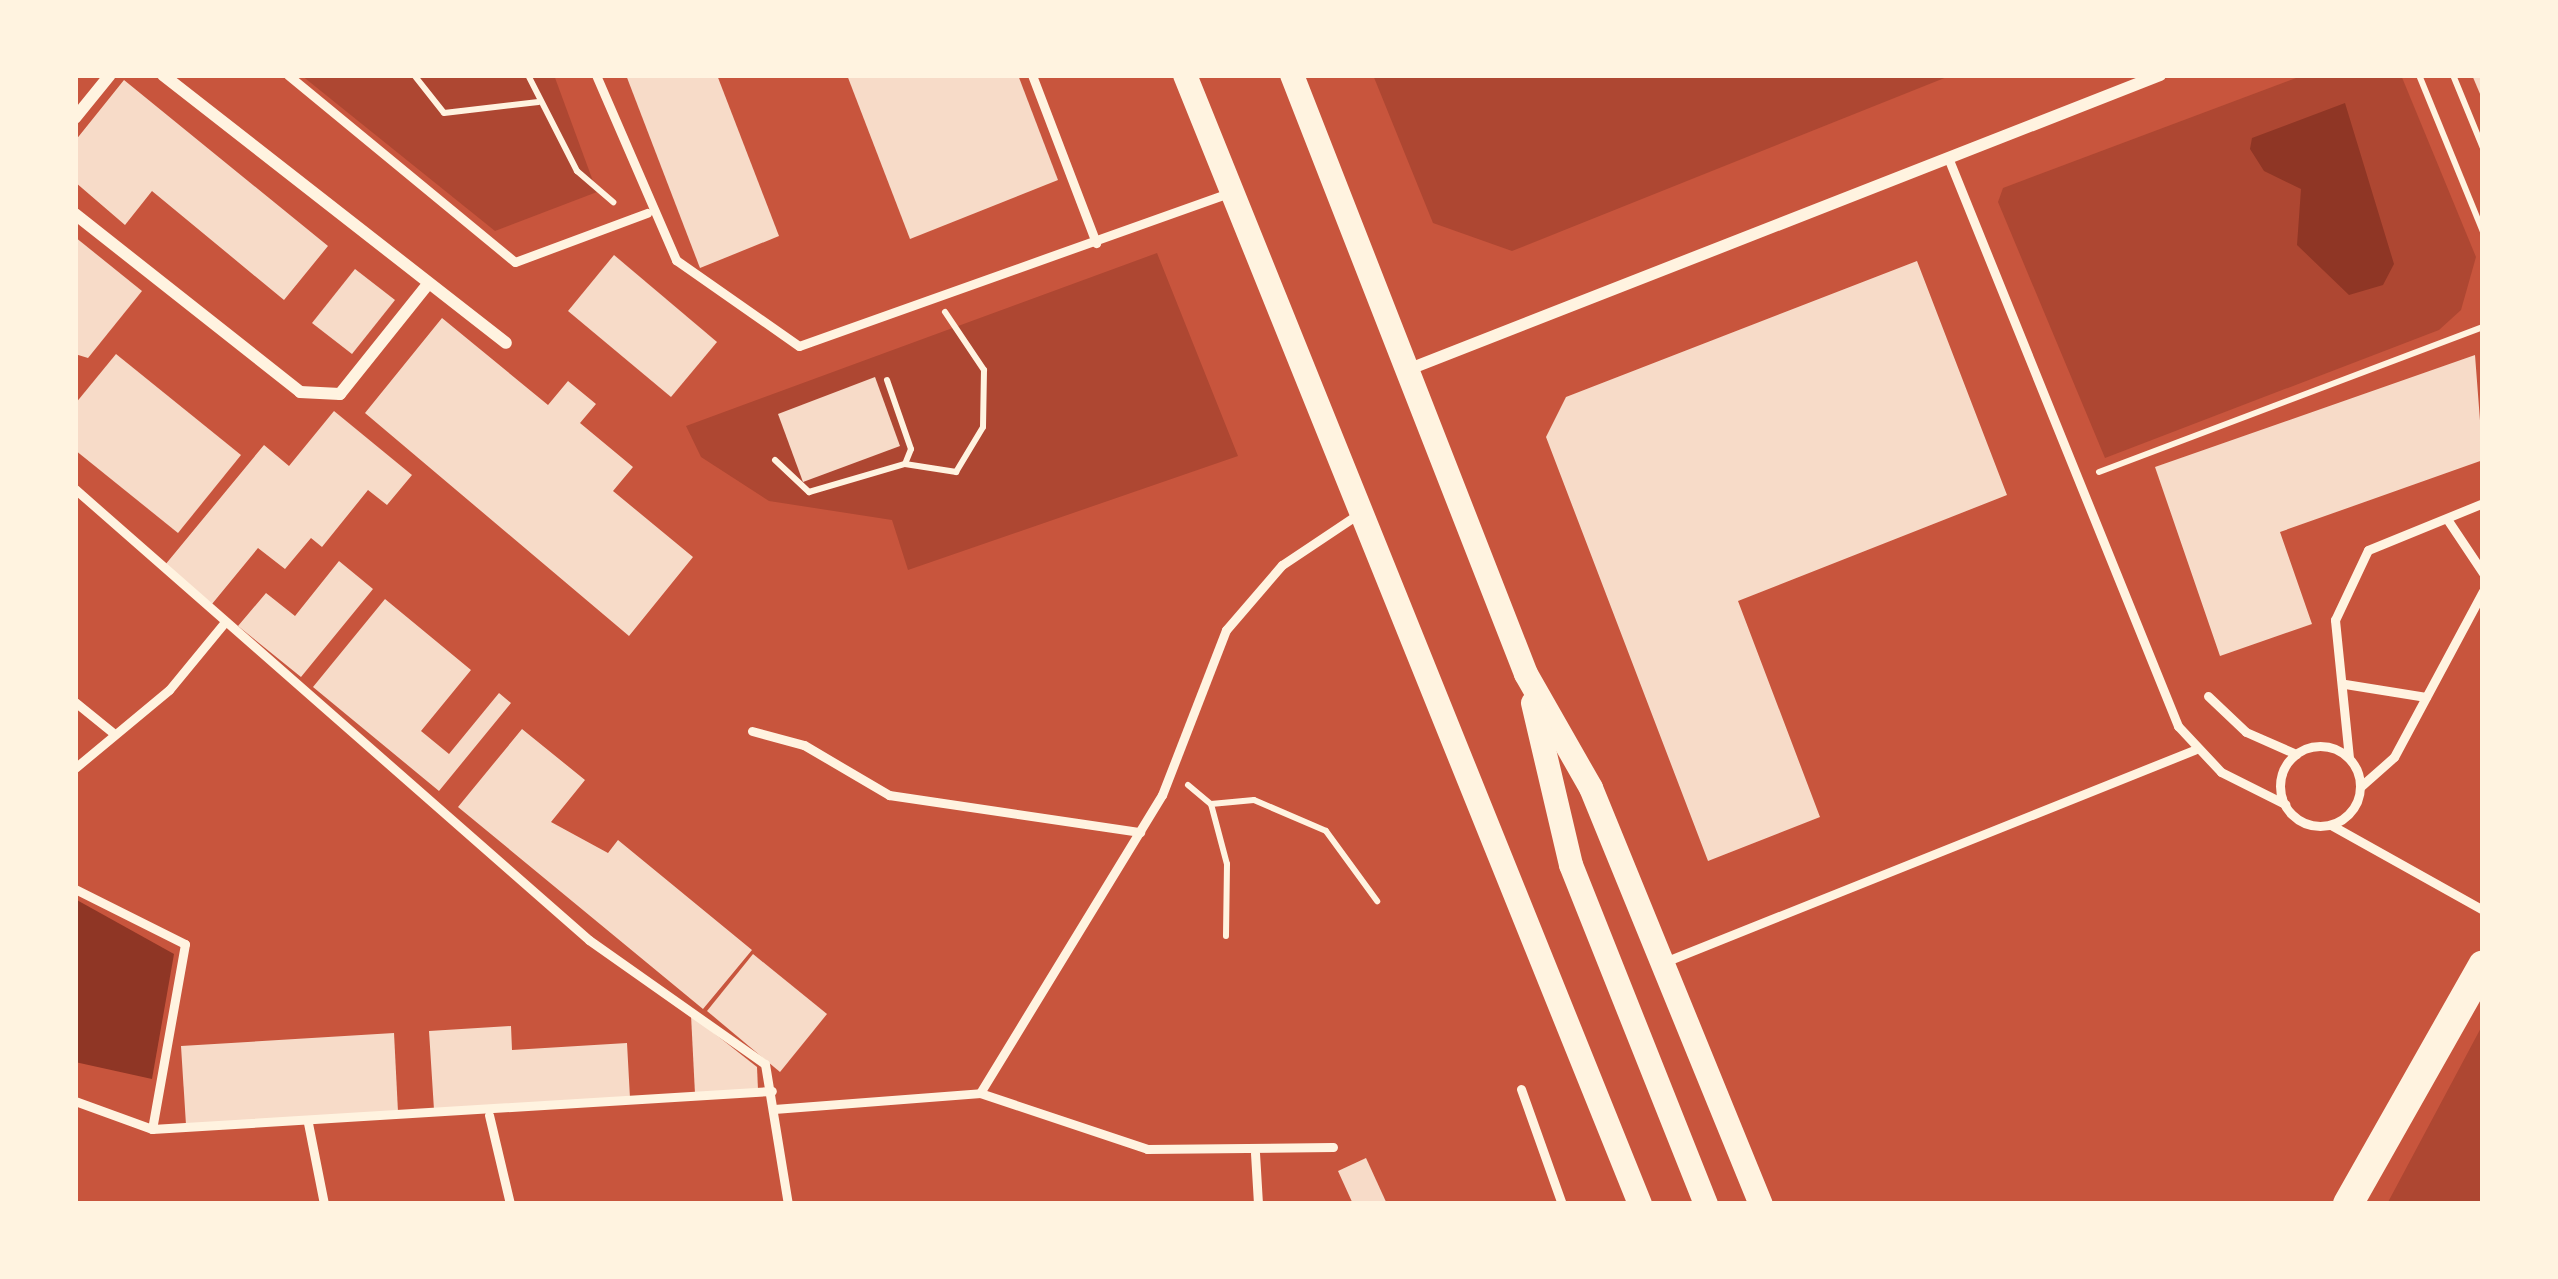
<!DOCTYPE html>
<style>
body{margin:0}
#map{position:relative;width:2558px;height:1279px;overflow:hidden;background:#c8553d;font-family:"Nunito Sans",sans-serif}
div>[style]{position:absolute}
[style*='--x']{left:calc(var(--x)*1px);top:calc(var(--y)*1px);width:calc(var(--w)*1px);rotate:calc(var(--a)*1deg)}
.green>*{inset:0;background:#ae4732}
.water>*{inset:0;background:#8f3625}
.building>*{inset:0;background:#f7dbc8}
.path>*{height:6px;margin:-3px;padding:0 3px;transform-origin:3px;border-radius:3px;background:#fff3e0}
.service>*{height:9px;margin:-4.5px;padding:0 4.5px;transform-origin:4.5px;border-radius:4.5px;background:#fff3e0}
.service>.ring{margin:-4.5px;padding:0;box-sizing:content-box;background:none;border:9px solid #fff3e0;border-radius:50%}
.minor>*{height:12px;margin:-6px;padding:0 6px;transform-origin:6px;border-radius:6px;background:#fff3e0}
.secondary>*{height:24px;margin:-12px;padding:0 12px;transform-origin:12px;border-radius:12px;background:#fff3e0}
.primary>*{height:30px;margin:-15px;padding:0 15px;transform-origin:15px;border-radius:15px;background:#fff3e0}
span{translate:-50% -50%;white-space:nowrap;text-align:center;line-height:1.15;-webkit-text-stroke:12px #fff3e0;paint-order:stroke}
.frame{position:absolute;inset:0;border:78px solid #fff3e0;pointer-events:none}
</style>
<div id="map">
<div class="green">
<i style="clip-path:polygon(301px 75px,554px 75px,597px 192px,495px 231px)"></i>
<i style="clip-path:polygon(1373px 75px,1952px 75px,1512px 251px,1433px 223px)"></i>
<i style="clip-path:polygon(2304px 75px,2401px 75px,2476px 257px,2461px 310px,2439px 330px,2105px 458px,1998px 202px,2003px 188px)"></i>
<i style="clip-path:polygon(1157px 253px,1238px 456px,908px 570px,892px 520px,769px 501px,701px 457px,686px 426px)"></i>
<i style="clip-path:polygon(2483px 1024px,2483px 1204px,2386px 1204px,2387px 1204px)"></i>
</div>
<div class="water">
<i style="clip-path:polygon(2345px 103px,2394px 264px,2383px 285px,2349px 295px,2297px 245px,2301px 189px,2264px 171px,2250px 149px,2252px 138px)"></i>
<i style="clip-path:polygon(75px 899px,174px 954px,152px 1079px,75px 1062px)"></i>
</div>
<div class="building">
<i style="clip-path:polygon(626px 75px,717px 75px,779px 236px,700px 268px)"></i>
<i style="clip-path:polygon(847px 75px,1018px 75px,1058px 180px,910px 239px)"></i>
<i style="clip-path:polygon(2472px 75px,2483px 75px,2483px 101px)"></i>
<i style="clip-path:polygon(124px 80px,328px 246px,284px 300px,152px 191px,125px 225px,75px 182px,75px 141px)"></i>
<i style="clip-path:polygon(75px 237px,142px 291px,88px 358px,75px 354px)"></i>
<i style="clip-path:polygon(614px 255px,717px 342px,671px 397px,568px 311px)"></i>
<i style="clip-path:polygon(1917px 261px,2007px 495px,1738px 601px,1820px 817px,1708px 861px,1546px 437px,1566px 397px)"></i>
<i style="clip-path:polygon(355px 269px,395px 300px,352px 354px,312px 323px)"></i>
<i style="clip-path:polygon(442px 318px,548px 405px,568px 381px,596px 404px,580px 423px,633px 467px,613px 491px,693px 557px,629px 636px,365px 413px)"></i>
<i style="clip-path:polygon(116px 354px,241px 455px,178px 533px,75px 450px,75px 404px)"></i>
<i style="clip-path:polygon(2475px 355px,2483px 460px,2280px 532px,2312px 624px,2220px 656px,2155px 467px)"></i>
<i style="clip-path:polygon(875px 377px,900px 446px,803px 482px,778px 414px)"></i>
<i style="clip-path:polygon(334px 411px,412px 475px,387px 505px,368px 490px,322px 547px,311px 538px,285px 569px,258px 548px,212px 604px,165px 565px,264px 445px,289px 466px)"></i>
<i style="clip-path:polygon(339px 561px,373px 589px,301px 677px,238px 626px,266px 593px,295px 616px)"></i>
<i style="clip-path:polygon(385px 599px,471px 670px,421px 731px,449px 754px,499px 693px,511px 703px,439px 791px,313px 687px)"></i>
<i style="clip-path:polygon(522px 729px,585px 780px,551px 822px,608px 853px,618px 840px,752px 950px,703px 1009px,458px 807px)"></i>
<i style="clip-path:polygon(753px 954px,827px 1014px,780px 1072px,707px 1011px)"></i>
<i style="clip-path:polygon(691px 1015px,757px 1067px,758px 1090px,695px 1094px)"></i>
<i style="clip-path:polygon(511px 1026px,512px 1050px,627px 1043px,630px 1098px,434px 1110px,429px 1031px)"></i>
<i style="clip-path:polygon(394px 1033px,398px 1112px,186px 1125px,181px 1046px)"></i>
<i style="clip-path:polygon(1366px 1158px,1387px 1204px,1353px 1204px,1338px 1171px)"></i>
</div>
<div class="path">
<i style="--x:414;--y:75;--w:48;--a:51.7"></i>
<i style="--x:444;--y:113;--w:95;--a:-6.7"></i>
<i style="--x:528;--y:75;--w:108;--a:63"></i>
<i style="--x:577;--y:171;--w:48;--a:40.7"></i>
<i style="--x:2419;--y:75;--w:170;--a:67.8"></i>
<i style="--x:2453;--y:75;--w:79;--a:67.7"></i>
<i style="--x:2483;--y:301;--w:13;--a:90"></i>
<i style="--x:775;--y:460;--w:47;--a:43.3"></i>
<i style="--x:809;--y:492;--w:100;--a:-16.3"></i>
<i style="--x:905;--y:464;--w:16;--a:-68"></i>
<i style="--x:911;--y:449;--w:73;--a:-109.2"></i>
<i style="--x:905;--y:464;--w:52;--a:8.9"></i>
<i style="--x:956;--y:472;--w:52;--a:-59"></i>
<i style="--x:983;--y:427;--w:57;--a:-89"></i>
<i style="--x:984;--y:370;--w:70;--a:-123.9"></i>
<i style="--x:2099;--y:472;--w:410;--a:-20.7"></i>
<i style="--x:1188;--y:785;--w:30;--a:40"></i>
<i style="--x:1211;--y:804;--w:62;--a:75.1"></i>
<i style="--x:1227;--y:864;--w:72;--a:90.8"></i>
<i style="--x:1211;--y:804;--w:43;--a:-5.3"></i>
<i style="--x:1254;--y:800;--w:78;--a:23.3"></i>
<i style="--x:1326;--y:831;--w:87;--a:53.9"></i>
</div>
<div class="service">
<i style="--x:288;--y:75;--w:294;--a:39.5"></i>
<i style="--x:515;--y:262;--w:141;--a:-20.4"></i>
<i style="--x:596;--y:75;--w:202;--a:66.6"></i>
<i style="--x:676;--y:260;--w:150;--a:35"></i>
<i style="--x:799;--y:346;--w:454;--a:-19.6"></i>
<i style="--x:1032;--y:75;--w:180;--a:69.1"></i>
<i style="--x:1949;--y:160;--w:611;--a:67.97"></i>
<i style="--x:2178;--y:726;--w:63;--a:46.9"></i>
<i style="--x:2221;--y:772;--w:72;--a:26.6"></i>
<i style="--x:75;--y:489;--w:684;--a:41.26"></i>
<i style="--x:589;--y:940;--w:215;--a:35.2"></i>
<i style="--x:765;--y:1064;--w:142;--a:80.7"></i>
<i style="--x:2447;--y:519;--w:65;--a:56.3"></i>
<i style="--x:2345;--y:684;--w:82;--a:9.1"></i>
<i style="--x:2208;--y:696;--w:52;--a:43.5"></i>
<i style="--x:2246;--y:732;--w:55;--a:23.7"></i>
<i style="--x:75;--y:702;--w:48;--a:39"></i>
<i style="--x:752;--y:731;--w:54;--a:15.1"></i>
<i style="--x:804;--y:745;--w:99;--a:30.5"></i>
<i style="--x:889;--y:795;--w:254;--a:8.4"></i>
<i class="ring" style="left:2280px;top:746px;width:71px;height:71px"></i>
<i style="--x:2349;--y:758;--w:139;--a:-95.8"></i>
<i style="--x:2335;--y:620;--w:77;--a:-64.8"></i>
<i style="--x:2368;--y:550;--w:124;--a:-22.2"></i>
<i style="--x:75;--y:768;--w:122;--a:-39.7"></i>
<i style="--x:169;--y:690;--w:87;--a:-50.6"></i>
<i style="--x:2360;--y:787;--w:45;--a:-41.4"></i>
<i style="--x:2394;--y:757;--w:188;--a:-61.8"></i>
<i style="--x:2331;--y:825;--w:174;--a:29.2"></i>
<i style="--x:75;--y:889;--w:123;--a:26.6"></i>
<i style="--x:185;--y:944;--w:188;--a:100.1"></i>
<i style="--x:1667;--y:961;--w:568;--a:-21.82"></i>
<i style="--x:1521;--y:1089;--w:122;--a:70.4"></i>
<i style="--x:980;--y:1093;--w:349;--a:-58.6"></i>
<i style="--x:1162;--y:795;--w:177;--a:-68.8"></i>
<i style="--x:1226;--y:630;--w:86;--a:-49.3"></i>
<i style="--x:1282;--y:565;--w:94;--a:-33.7"></i>
<i style="--x:75;--y:1101;--w:82;--a:20"></i>
<i style="--x:152;--y:1129;--w:621;--a:-3.51"></i>
<i style="--x:774;--y:1109;--w:207;--a:-4.4"></i>
<i style="--x:980;--y:1093;--w:176;--a:18.5"></i>
<i style="--x:1147;--y:1149;--w:186;--a:-0.6"></i>
<i style="--x:489;--y:1115;--w:91;--a:76.7"></i>
<i style="--x:308;--y:1123;--w:83;--a:78.8"></i>
<i style="--x:1255;--y:1153;--w:51;--a:86.6"></i>
</div>
<div class="minor">
<i style="--x:163;--y:75;--w:435;--a:38"></i>
<i style="--x:75;--y:118;--w:55;--a:-50.9"></i>
<i style="--x:75;--y:214;--w:287;--a:38.3"></i>
<i style="--x:300;--y:392;--w:40;--a:2.9"></i>
<i style="--x:340;--y:394;--w:136;--a:-51.3"></i>
<i style="--x:1407;--y:370;--w:809;--a:-21.39"></i>
</div>
<div class="secondary">
<i style="--x:1185;--y:75;--w:1217;--a:68.05"></i>
<i style="--x:1292;--y:75;--w:643;--a:68.66"></i>
<i style="--x:1526;--y:674;--w:131;--a:60.3"></i>
<i style="--x:1591;--y:788;--w:449;--a:67.8"></i>
<i style="--x:1533;--y:703;--w:166;--a:76.8"></i>
<i style="--x:1571;--y:865;--w:365;--a:68.3"></i>
</div>
<div class="primary">
<i style="--x:2348;--y:1204;--w:274;--a:-60.5"></i>
</div>
<div class="frame"></div>
</div>
